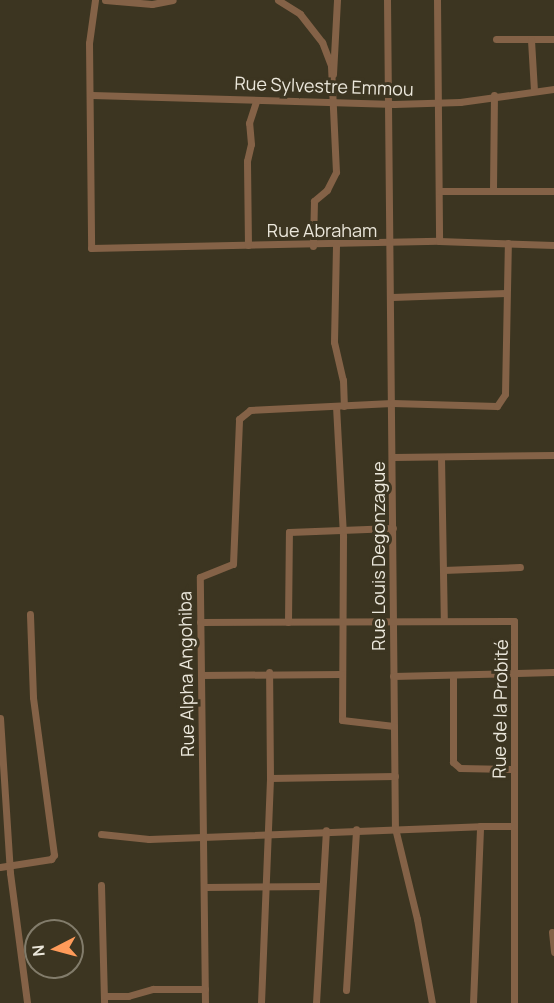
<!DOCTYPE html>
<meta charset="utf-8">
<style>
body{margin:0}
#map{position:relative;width:554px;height:1003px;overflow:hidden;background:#3c3521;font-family:Manrope,sans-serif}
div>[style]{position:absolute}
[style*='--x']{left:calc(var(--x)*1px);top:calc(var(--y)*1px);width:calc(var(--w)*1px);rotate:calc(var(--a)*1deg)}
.minor>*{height:7px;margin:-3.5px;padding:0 3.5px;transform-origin:3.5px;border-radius:3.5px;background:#846247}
span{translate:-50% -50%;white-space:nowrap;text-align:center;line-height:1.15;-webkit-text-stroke:6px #3c3521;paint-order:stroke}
.street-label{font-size:18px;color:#ebe7db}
.north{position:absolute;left:24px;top:919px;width:60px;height:60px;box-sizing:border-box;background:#3c3521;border:2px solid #827c6b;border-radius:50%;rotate:264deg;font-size:16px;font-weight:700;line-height:24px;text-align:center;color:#ebe7db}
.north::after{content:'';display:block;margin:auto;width:21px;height:27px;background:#ff9b5a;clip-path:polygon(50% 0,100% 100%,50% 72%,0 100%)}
</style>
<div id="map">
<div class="minor">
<i style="--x:95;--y:0;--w:43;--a:97.9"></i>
<i style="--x:89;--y:43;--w:205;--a:89.4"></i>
<i style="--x:91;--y:248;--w:348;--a:-1.2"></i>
<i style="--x:439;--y:241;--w:115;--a:2"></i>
<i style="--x:105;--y:0;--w:47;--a:4.9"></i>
<i style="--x:152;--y:4;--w:21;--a:-11"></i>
<i style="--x:278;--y:0;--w:26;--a:32"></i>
<i style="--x:300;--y:14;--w:36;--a:52"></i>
<i style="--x:322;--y:42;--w:26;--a:69"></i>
<i style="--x:331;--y:66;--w:106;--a:87.3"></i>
<i style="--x:336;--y:172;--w:20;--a:117"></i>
<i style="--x:327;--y:190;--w:17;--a:140"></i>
<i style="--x:314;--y:201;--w:45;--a:91.3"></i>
<i style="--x:387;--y:0;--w:828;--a:89.45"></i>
<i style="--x:395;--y:828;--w:94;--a:76.4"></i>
<i style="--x:417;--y:919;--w:85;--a:79.9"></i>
<i style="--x:437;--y:0;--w:241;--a:89.5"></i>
<i style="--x:496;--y:39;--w:58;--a:0"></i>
<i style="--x:531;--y:40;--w:50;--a:86.6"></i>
<i style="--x:333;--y:74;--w:74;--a:-86.9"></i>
<i style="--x:92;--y:95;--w:302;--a:1.7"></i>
<i style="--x:394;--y:104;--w:66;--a:-1.7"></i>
<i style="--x:460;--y:102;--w:95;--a:-7.9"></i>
<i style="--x:493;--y:189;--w:94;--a:-89.4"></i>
<i style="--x:440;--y:191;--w:114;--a:0"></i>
<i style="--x:248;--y:245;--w:84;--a:-90.7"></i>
<i style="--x:247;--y:161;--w:17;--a:-77"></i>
<i style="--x:251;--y:144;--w:21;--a:-95"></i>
<i style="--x:249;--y:123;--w:23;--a:-72"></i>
<i style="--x:336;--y:246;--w:96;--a:91.2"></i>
<i style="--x:334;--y:342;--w:39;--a:77"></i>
<i style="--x:343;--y:380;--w:26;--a:88"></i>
<i style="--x:392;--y:297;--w:114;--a:-2"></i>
<i style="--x:336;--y:406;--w:131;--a:86.9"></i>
<i style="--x:343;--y:537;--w:183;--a:90.3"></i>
<i style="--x:342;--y:720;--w:52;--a:6.6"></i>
<i style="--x:393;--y:457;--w:161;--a:-0.7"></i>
<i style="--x:441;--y:457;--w:164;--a:89"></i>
<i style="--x:443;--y:570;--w:77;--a:-2.2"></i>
<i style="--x:200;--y:622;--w:314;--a:-0.2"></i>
<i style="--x:514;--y:621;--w:382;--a:90"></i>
<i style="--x:288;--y:622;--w:90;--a:-89.4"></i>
<i style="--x:289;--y:532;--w:104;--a:-2.2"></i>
<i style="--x:201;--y:675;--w:140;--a:-0.4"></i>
<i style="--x:453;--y:675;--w:87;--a:90"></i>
<i style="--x:453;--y:762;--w:9;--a:41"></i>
<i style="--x:460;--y:768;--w:53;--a:1.1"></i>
<i style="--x:393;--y:676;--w:161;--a:-1.4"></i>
<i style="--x:0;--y:718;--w:155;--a:86.3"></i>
<i style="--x:10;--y:873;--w:131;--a:82.5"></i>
<i style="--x:270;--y:778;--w:125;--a:-0.9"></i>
<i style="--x:101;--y:834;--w:48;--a:5.9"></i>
<i style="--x:149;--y:839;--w:331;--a:-2.2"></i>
<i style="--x:0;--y:867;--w:52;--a:-8.9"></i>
<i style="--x:51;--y:859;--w:5;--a:-53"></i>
<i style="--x:54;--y:855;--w:159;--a:-97.6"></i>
<i style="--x:33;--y:697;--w:83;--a:-92.1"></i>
<i style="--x:101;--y:885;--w:118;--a:88.5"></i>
<i style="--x:205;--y:887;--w:116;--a:-0.5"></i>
<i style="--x:552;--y:932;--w:20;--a:84"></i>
<i style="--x:346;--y:990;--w:161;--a:-86.4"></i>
<i style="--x:104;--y:996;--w:24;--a:0"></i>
<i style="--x:128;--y:996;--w:26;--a:-16"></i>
<i style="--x:153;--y:989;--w:52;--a:0"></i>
<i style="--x:205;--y:1003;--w:426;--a:-90.7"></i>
<i style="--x:200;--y:577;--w:35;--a:-22"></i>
<i style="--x:233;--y:564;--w:145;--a:-87.6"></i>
<i style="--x:239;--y:419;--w:14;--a:-39"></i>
<i style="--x:250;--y:410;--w:142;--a:-2.8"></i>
<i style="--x:392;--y:403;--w:105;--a:1.6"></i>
<i style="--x:497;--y:406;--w:14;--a:-56"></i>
<i style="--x:505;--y:394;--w:151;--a:-88.9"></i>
<i style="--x:261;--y:1003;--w:225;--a:-87.7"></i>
<i style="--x:270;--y:778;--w:106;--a:-90.5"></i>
<i style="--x:316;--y:1003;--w:173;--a:-86.7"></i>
<i style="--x:473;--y:1003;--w:177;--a:-87.7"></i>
<i style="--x:480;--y:826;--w:34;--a:0"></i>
</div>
<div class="street-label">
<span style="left:324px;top:86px;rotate:2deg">Rue Sylvestre Emmou</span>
<span style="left:322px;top:230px">Rue Abraham</span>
<span style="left:378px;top:556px;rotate:-90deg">Rue Louis Degonzague</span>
<span style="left:186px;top:674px;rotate:-91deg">Rue Alpha Angohiba</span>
<span style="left:500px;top:709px;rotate:-89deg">Rue de la Probité</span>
</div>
<div class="north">N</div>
</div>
